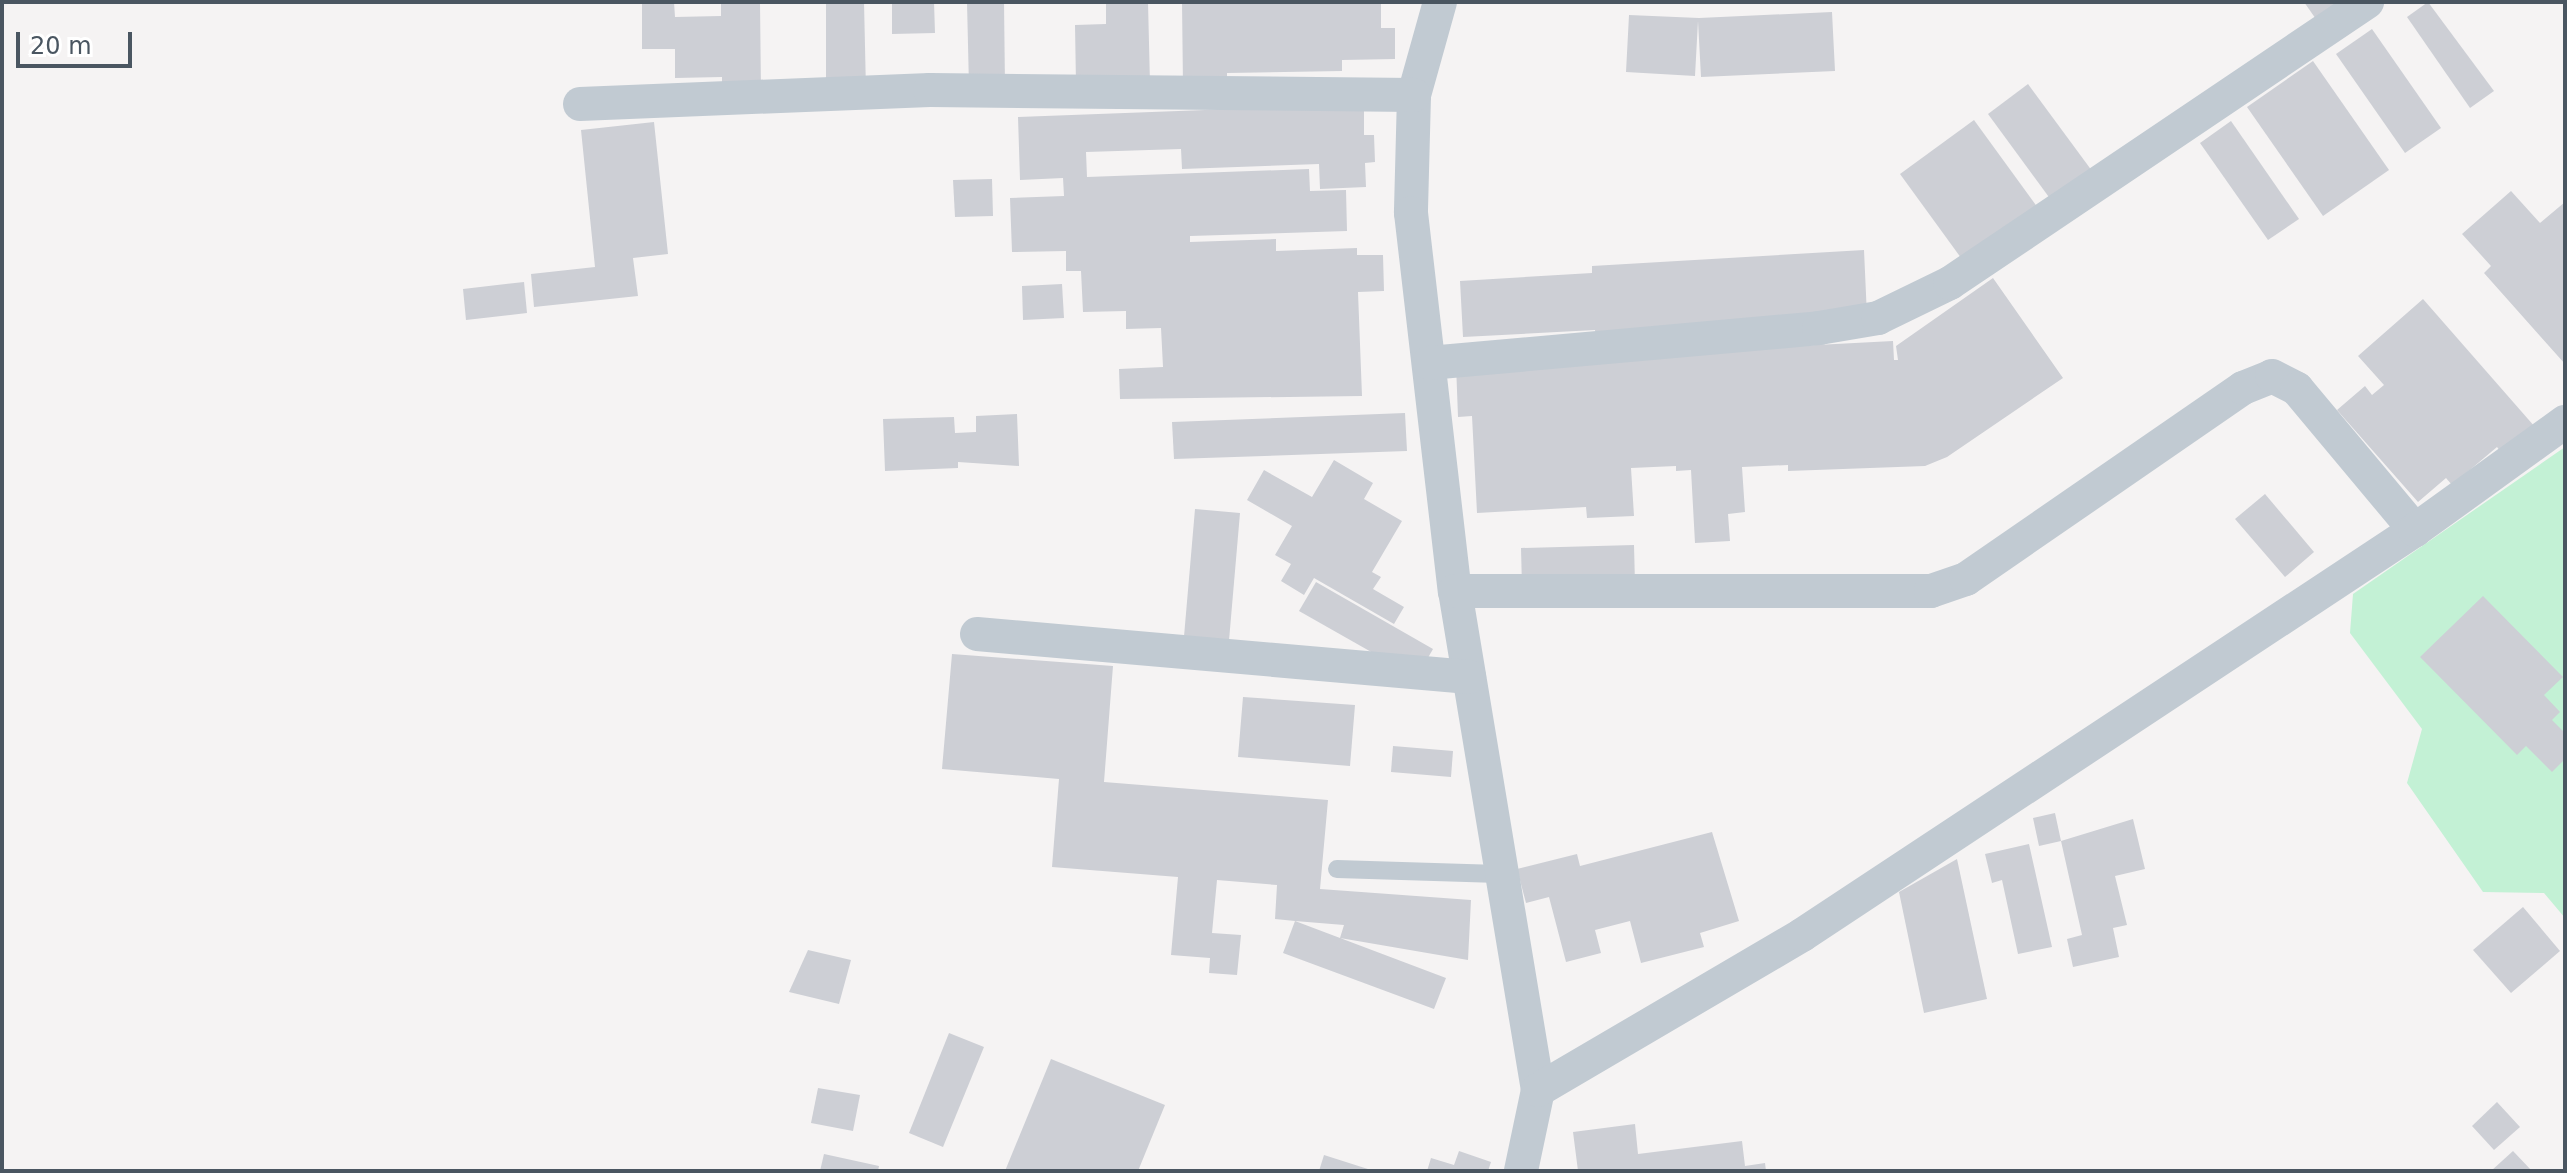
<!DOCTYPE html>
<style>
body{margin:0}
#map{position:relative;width:2567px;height:1173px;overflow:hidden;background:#f5f3f3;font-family:"DejaVu Sans",sans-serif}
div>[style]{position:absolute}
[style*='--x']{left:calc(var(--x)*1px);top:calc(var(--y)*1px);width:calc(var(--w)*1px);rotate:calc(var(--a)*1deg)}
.green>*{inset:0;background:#c3f1d5}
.building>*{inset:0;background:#cdcfd5}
.service>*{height:18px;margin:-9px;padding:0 9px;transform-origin:9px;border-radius:9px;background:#c1cad2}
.minor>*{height:34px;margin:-17px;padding:0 17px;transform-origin:17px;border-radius:17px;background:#c1cad2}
span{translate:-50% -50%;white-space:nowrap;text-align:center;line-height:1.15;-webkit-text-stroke:6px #fff;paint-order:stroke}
.frame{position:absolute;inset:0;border:4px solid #4a5661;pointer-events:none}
.scale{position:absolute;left:16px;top:32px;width:116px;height:36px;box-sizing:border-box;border:4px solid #4a5661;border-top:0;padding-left:10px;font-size:24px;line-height:28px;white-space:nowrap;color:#4a5661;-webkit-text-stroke:6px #fff;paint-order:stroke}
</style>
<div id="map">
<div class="green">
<i style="clip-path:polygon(2565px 447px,2565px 918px,2544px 893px,2483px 892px,2407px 783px,2422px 729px,2350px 633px,2353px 594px)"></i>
</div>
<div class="building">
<i style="clip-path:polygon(642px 2px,674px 2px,675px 17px,721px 16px,721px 2px,760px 2px,761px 93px,722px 94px,722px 77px,675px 78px,675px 49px,642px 49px)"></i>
<i style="clip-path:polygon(826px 2px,864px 2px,866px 91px,826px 91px)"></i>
<i style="clip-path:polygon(892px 2px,934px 2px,935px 33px,892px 34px)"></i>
<i style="clip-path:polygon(967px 2px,1004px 2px,1005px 87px,969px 87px)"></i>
<i style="clip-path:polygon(1106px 2px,1148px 2px,1150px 84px,1076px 85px,1075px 25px,1106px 24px)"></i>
<i style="clip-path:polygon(1182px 2px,1381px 2px,1381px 28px,1395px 28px,1395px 59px,1342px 60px,1342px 71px,1227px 73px,1227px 86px,1183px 87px)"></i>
<i style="clip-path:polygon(2304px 2px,2348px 2px,2318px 22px)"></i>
<i style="clip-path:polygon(2428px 2px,2494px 91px,2470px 108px,2407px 17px)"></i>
<i style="clip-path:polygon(1832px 12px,1835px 71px,1701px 77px,1698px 21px,1695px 76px,1626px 72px,1629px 15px,1699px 18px)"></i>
<i style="clip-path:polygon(2372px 29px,2441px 128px,2405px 153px,2336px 54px)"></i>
<i style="clip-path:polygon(2313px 61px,2389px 170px,2323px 216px,2247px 107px)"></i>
<i style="clip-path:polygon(2028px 84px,2095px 175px,2054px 204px,1988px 114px)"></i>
<i style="clip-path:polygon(1364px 104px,1364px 135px,1374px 135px,1375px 162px,1365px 163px,1366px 187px,1320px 189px,1319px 164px,1182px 169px,1181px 149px,1086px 152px,1087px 177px,1309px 169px,1310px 191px,1346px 190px,1347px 231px,1190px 236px,1190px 242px,1276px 239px,1276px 251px,1357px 248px,1357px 255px,1383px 255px,1384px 291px,1358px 292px,1362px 396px,1120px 399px,1119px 369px,1163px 367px,1161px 328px,1126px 329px,1126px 311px,1083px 312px,1081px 271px,1066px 271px,1066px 251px,1012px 252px,1010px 198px,1064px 196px,1063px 178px,1020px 180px,1018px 117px)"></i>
<i style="clip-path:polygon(1974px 120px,2038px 208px,1964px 262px,1900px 174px)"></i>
<i style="clip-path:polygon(2231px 121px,2299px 219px,2268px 240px,2200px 143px)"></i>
<i style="clip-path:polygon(654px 122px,668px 254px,633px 258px,638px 296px,534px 307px,531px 274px,595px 267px,581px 130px)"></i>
<i style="clip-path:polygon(992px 179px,993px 216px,955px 217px,953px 180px)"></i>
<i style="clip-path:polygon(2511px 191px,2540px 223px,2565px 202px,2565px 364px,2484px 273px,2491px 266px,2462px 234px)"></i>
<i style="clip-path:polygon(1864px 250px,1867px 316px,1596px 339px,1595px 330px,1463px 337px,1460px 281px,1592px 273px,1592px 266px)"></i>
<i style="clip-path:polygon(1993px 278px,2063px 378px,1947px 457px,1925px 466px,1788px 471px,1788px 465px,1742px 467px,1745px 512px,1728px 514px,1730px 541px,1695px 543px,1691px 470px,1676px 471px,1676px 466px,1631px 468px,1634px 516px,1587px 518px,1586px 507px,1477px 513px,1472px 416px,1458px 417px,1456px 364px,1893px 341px,1894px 360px,1898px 360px,1896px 346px)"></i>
<i style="clip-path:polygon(524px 282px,527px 313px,466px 320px,463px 289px)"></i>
<i style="clip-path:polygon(1062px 284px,1064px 318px,1023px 320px,1022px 286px)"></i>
<i style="clip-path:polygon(2423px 299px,2535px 427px,2503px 455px,2497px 447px,2452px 485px,2446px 478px,2418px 502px,2337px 410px,2365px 386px,2372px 395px,2384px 385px,2358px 356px)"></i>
<i style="clip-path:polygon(1405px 413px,1407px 451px,1174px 459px,1172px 422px)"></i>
<i style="clip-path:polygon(1017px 414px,1019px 466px,958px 462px,958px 468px,885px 471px,883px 419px,954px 417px,955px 433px,976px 432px,976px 416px)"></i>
<i style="clip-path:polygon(1334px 460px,1373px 483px,1364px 499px,1402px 521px,1372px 572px,1381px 577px,1373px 589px,1404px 607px,1394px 624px,1314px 578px,1304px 595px,1281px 581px,1291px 564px,1275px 555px,1292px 526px,1247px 500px,1264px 470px,1312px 497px)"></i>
<i style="clip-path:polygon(2265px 494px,2314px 552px,2285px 577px,2235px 519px)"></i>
<i style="clip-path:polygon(1195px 509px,1240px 513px,1228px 652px,1183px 648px)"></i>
<i style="clip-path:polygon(1634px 545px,1635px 584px,1522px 587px,1521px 548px)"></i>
<i style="clip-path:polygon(1316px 582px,1433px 649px,1421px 670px,1403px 670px,1299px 611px)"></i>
<i style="clip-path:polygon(2483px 596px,2563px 677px,2544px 695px,2560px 712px,2552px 720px,2565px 733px,2565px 759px,2552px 772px,2526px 746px,2517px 755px,2420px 657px)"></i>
<i style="clip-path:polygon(952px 654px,1113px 666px,1104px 782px,1328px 800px,1320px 889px,1471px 900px,1468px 960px,1340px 938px,1344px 925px,1295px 921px,1446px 978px,1434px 1009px,1283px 953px,1295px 921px,1275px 919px,1277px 885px,1217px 880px,1212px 933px,1241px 935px,1237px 975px,1209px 973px,1210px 958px,1171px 955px,1178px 877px,1052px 867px,1059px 779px,942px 769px)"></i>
<i style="clip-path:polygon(1243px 697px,1355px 705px,1350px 766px,1238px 757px)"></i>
<i style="clip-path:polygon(1393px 746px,1453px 751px,1451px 777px,1391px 772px)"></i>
<i style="clip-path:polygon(2055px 813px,2061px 841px,2039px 846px,2033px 818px)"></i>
<i style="clip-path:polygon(2133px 819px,2145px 869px,2115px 876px,2127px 925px,2113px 928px,2119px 957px,2073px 967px,2067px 939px,2082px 935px,2061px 841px)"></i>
<i style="clip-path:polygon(1712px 832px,1739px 921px,1700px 933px,1704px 947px,1641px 963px,1630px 921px,1595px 930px,1601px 953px,1566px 962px,1549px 897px,1526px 903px,1517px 869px,1577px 854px,1580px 866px)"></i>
<i style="clip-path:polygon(2029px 844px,2052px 947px,2018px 954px,2002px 880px,1992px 883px,1985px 854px)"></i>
<i style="clip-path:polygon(1957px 859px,1987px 999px,1924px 1013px,1899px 892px)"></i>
<i style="clip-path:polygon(2523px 907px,2560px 951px,2511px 993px,2473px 950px)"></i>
<i style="clip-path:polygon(808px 950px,851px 960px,839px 1004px,789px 992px)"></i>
<i style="clip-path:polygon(949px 1033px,984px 1047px,943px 1147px,909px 1133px)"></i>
<i style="clip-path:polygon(1051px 1059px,1165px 1105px,1138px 1171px,1005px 1171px)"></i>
<i style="clip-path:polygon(818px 1088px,860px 1095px,853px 1131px,811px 1123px)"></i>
<i style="clip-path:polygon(2497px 1102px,2520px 1127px,2494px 1150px,2472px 1126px)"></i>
<i style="clip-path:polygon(1635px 1124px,1638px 1154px,1742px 1141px,1745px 1166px,1765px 1163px,1766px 1171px,1578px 1171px,1573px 1132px)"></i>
<i style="clip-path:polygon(1459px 1151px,1491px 1162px,1488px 1171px,1427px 1171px,1431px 1158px,1454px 1165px)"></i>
<i style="clip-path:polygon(2513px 1151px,2532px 1171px,2491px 1171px)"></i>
<i style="clip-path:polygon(824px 1154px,879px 1166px,878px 1171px,820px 1171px)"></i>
<i style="clip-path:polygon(1324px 1155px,1371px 1170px,1371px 1171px,1319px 1171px)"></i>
</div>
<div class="service">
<i style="--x:1337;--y:869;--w:162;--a:1.8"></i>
</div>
<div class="minor">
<i style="--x:1440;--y:2;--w:97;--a:105.6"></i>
<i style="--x:1414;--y:95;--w:118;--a:91.5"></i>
<i style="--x:1411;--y:213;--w:381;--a:83.4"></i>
<i style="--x:1455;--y:591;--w:506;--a:80.56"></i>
<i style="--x:1538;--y:1090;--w:83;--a:101.9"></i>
<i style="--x:580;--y:104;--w:350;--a:-2.3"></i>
<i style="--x:930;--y:90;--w:484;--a:0.6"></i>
<i style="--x:1429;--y:363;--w:392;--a:-5.1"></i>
<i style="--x:1819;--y:328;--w:60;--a:-9.6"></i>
<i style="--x:1878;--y:318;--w:80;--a:-25.9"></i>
<i style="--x:1950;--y:283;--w:503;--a:-33.97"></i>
<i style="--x:1455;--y:591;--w:476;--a:0"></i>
<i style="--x:1931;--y:591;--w:37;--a:-19"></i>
<i style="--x:1966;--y:579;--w:336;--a:-34.6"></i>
<i style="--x:2243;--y:388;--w:31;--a:-22"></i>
<i style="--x:2272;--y:376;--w:28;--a:27"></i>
<i style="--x:2297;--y:389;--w:184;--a:50.1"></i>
<i style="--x:977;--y:634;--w:494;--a:5"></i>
<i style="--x:1538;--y:1090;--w:306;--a:-30.4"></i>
<i style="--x:1802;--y:935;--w:735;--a:-33.45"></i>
<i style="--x:2415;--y:530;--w:185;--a:-35.8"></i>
</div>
<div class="frame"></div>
<div class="scale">20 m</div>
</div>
